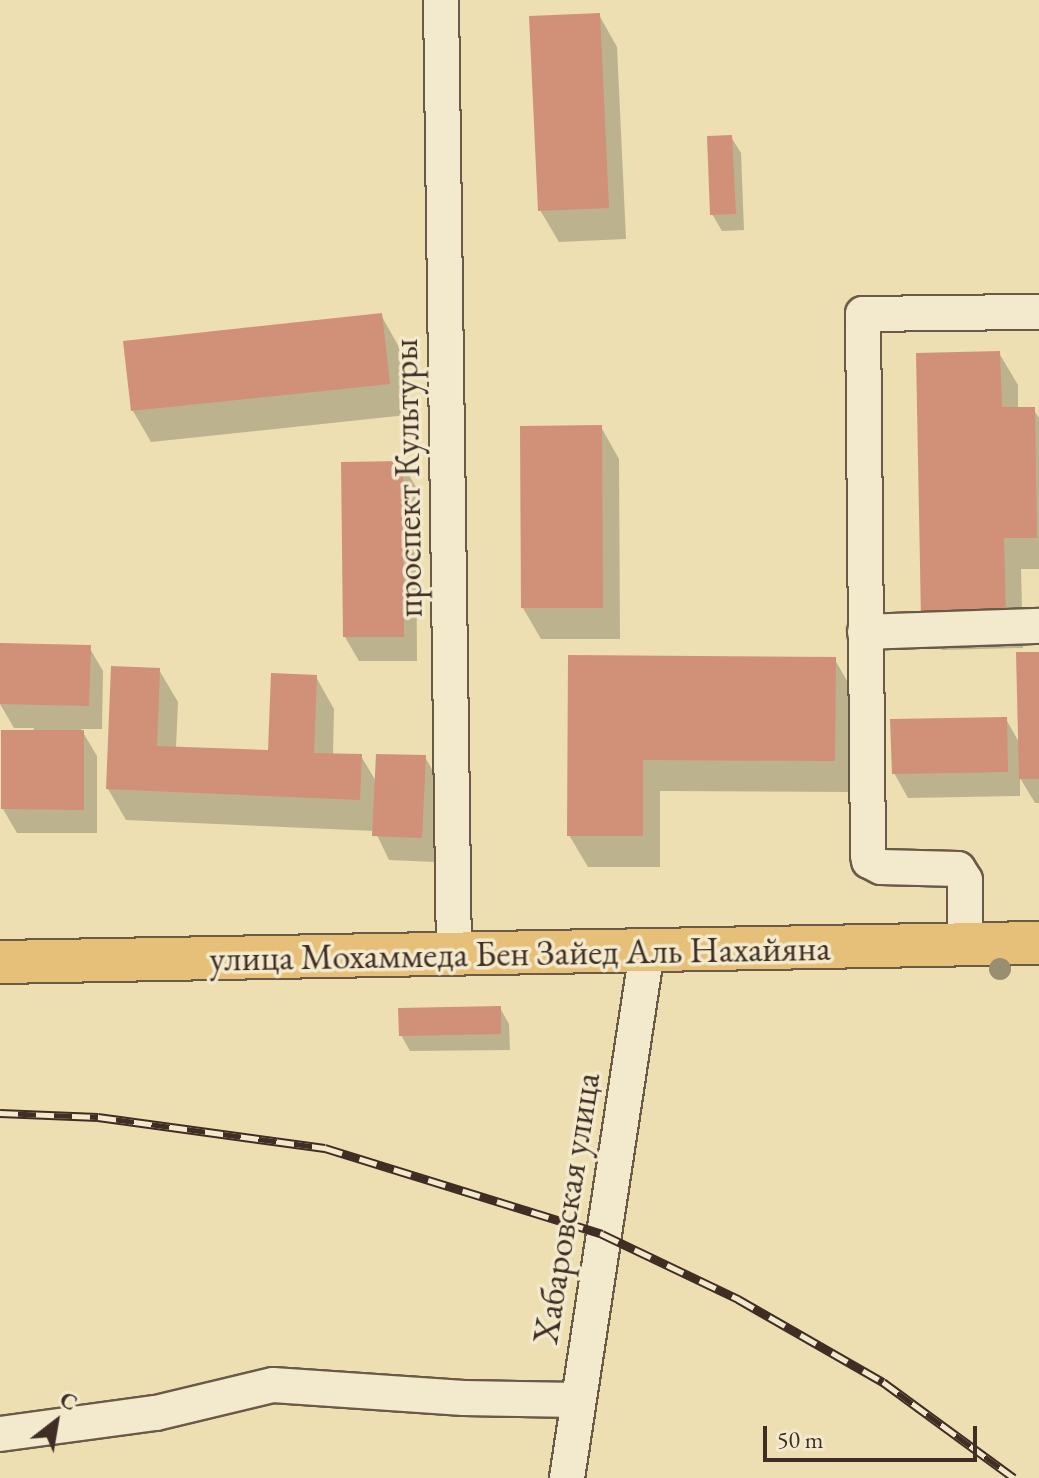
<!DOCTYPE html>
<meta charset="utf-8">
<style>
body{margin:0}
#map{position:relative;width:1039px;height:1478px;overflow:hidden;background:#eddfb2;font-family:"EB Garamond",serif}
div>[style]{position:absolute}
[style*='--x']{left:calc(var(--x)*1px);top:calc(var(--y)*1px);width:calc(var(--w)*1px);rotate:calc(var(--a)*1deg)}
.shadow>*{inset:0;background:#0003}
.building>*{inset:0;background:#d19078}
.roads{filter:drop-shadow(2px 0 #6b5a48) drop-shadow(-2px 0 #6b5a48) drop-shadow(0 2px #6b5a48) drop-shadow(0 -2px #6b5a48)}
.minor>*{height:34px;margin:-17px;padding:0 17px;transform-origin:17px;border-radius:17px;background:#f3eacd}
.major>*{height:42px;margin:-21px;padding:0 21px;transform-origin:21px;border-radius:21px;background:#e6c079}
.rail>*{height:9px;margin-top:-4.5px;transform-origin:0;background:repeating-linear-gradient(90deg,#f3eacd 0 18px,#402e24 0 36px);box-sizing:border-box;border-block:2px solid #402e24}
.trees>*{width:22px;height:22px;margin:-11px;border-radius:50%;background:#9a8e70}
span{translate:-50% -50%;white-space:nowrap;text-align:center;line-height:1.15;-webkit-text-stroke:7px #f3eacd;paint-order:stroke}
.street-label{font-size:36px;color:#402e24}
.north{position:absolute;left:16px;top:1382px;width:80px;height:80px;-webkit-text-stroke:6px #f3eacd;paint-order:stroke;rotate:31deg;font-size:22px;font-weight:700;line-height:32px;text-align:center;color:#402e24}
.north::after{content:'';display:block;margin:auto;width:28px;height:36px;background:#402e24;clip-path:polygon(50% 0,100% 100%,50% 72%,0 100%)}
.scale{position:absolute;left:763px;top:1426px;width:214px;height:36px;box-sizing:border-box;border:4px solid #402e24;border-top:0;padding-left:10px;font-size:24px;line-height:28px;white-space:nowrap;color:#402e24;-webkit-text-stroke:6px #f3eacd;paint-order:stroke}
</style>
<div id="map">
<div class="shadow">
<i style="clip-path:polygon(599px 15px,617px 47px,626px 239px,559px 242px,540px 210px)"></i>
<i style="clip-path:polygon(731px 137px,741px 153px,744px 230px,722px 231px,712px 214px)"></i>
<i style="clip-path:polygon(381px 315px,399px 347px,407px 415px,151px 442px,133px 411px)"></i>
<i style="clip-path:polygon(999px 353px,1018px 385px,1018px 409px,1033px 409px,1039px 418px,1039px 569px,1021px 569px,1023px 648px,942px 650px,923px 618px)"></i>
<i style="clip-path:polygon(601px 427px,619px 459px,620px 639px,541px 639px,523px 608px)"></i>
<i style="clip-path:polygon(402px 463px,416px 487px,417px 661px,359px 661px,345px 637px)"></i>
<i style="clip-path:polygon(89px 647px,103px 671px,102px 729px,81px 729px,97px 756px,97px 833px,17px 833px,3px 809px,34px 728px,14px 728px,0 704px)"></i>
<i style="clip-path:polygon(1039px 654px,1039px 803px,1035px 803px,1020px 778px,1020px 796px,908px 798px,894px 773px,1006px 719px,1020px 744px)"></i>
<i style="clip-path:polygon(570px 657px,835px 660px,853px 691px,852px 792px,660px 791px,660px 867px,588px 867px,569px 835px)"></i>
<i style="clip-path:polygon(159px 670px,178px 702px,176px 748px,270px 752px,316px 677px,334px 709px,333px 755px,361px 756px,377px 783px,425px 757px,439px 782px,435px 862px,389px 860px,375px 831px,126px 820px,108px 789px)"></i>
<i style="clip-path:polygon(500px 1008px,509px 1024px,510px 1050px,410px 1051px,401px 1035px)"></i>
</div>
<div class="building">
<i style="clip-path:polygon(600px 13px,609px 208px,538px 211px,529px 16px)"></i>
<i style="clip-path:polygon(732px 135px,736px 214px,710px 215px,707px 136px)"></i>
<i style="clip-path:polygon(382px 313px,390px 384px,131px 411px,123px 341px)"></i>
<i style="clip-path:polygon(1000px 351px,1002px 407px,1035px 407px,1037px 538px,1004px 538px,1006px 617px,921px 619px,916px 353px)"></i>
<i style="clip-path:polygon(602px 425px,603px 608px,521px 608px,520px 426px)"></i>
<i style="clip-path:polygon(403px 461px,404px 637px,343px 637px,341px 462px)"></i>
<i style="clip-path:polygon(0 643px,91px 645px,89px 706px,0 704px)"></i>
<i style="clip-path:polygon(1016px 652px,1039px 652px,1039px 779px,1019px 779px)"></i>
<i style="clip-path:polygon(568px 655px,836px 657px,835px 761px,643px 760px,643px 836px,567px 836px)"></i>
<i style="clip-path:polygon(111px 666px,160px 668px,157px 746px,268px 750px,271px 673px,317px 675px,314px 753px,362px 754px,360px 800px,106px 789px)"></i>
<i style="clip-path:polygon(1007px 717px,1008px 772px,892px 774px,890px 719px)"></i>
<i style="clip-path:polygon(1px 730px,84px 730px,84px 810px,1px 809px)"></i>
<i style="clip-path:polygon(376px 754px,426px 755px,422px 838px,372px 836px)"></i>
<i style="clip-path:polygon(501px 1006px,501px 1034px,399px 1036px,398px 1008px)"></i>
</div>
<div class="roads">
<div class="minor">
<i style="--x:441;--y:0;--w:955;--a:89.22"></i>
<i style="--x:865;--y:632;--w:174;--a:-2"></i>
<i style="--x:965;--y:945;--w:65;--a:-90"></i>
<i style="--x:965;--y:880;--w:13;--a:-122"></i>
<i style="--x:958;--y:869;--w:77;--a:-178.5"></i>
<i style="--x:881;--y:867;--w:13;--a:-153"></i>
<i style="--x:869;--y:861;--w:6;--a:-99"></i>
<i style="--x:868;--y:855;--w:541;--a:-90.53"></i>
<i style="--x:863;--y:314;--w:176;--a:-0.7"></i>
<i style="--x:0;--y:1434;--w:157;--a:-7.7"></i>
<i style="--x:156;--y:1413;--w:120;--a:-13.5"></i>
<i style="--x:273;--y:1385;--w:191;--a:3.9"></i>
<i style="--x:464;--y:1398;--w:114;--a:1"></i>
<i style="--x:567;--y:1478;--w:533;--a:-81.37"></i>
</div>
<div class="major">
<i style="--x:0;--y:962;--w:1039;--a:-1.05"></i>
</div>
</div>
<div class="rail">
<i style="--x:0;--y:1113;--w:98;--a:2.3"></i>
<i style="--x:98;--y:1117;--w:229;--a:7.8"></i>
<i style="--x:325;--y:1148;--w:290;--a:17.2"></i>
<i style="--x:602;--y:1234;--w:151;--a:25.5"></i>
<i style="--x:738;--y:1299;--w:167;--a:29.8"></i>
<i style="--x:883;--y:1382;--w:162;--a:36.2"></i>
</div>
<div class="trees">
<i style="left:1000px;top:969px"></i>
</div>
<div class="street-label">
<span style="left:407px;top:478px;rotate:-91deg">проспект Культуры</span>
<span style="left:520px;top:953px;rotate:-1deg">улица Мохаммеда Бен Зайед Аль Нахайяна</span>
<span style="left:566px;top:1208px;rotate:-81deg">Хабаровская улица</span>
</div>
<div class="north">С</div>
<div class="scale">50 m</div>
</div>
